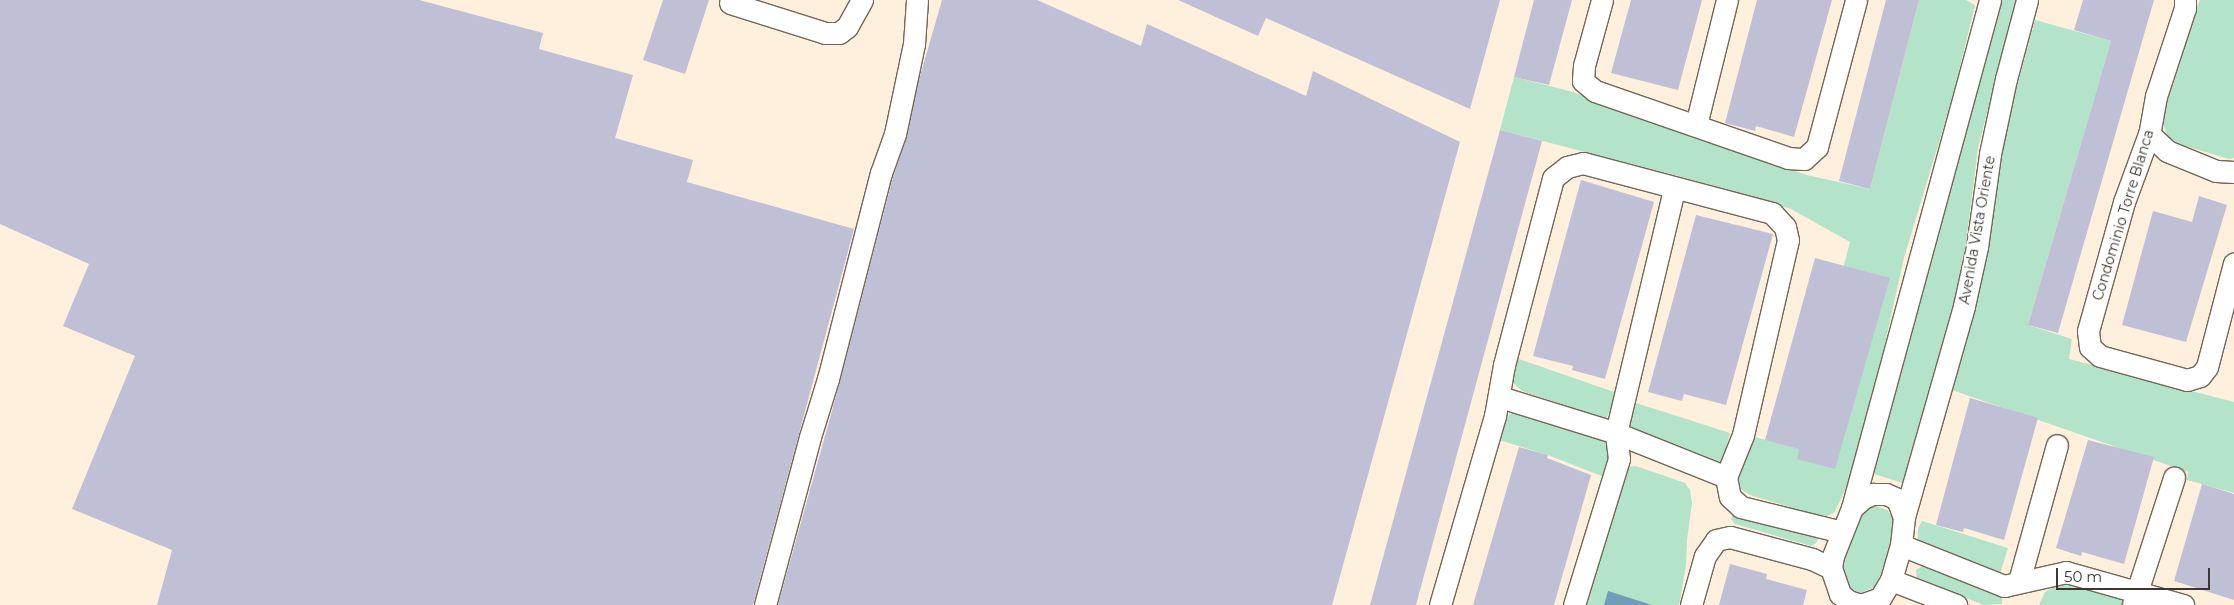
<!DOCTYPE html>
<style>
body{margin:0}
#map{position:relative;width:2234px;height:605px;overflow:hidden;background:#ffefdd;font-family:Montserrat,sans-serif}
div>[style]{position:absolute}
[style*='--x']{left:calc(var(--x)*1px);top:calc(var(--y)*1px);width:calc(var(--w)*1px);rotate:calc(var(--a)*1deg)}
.green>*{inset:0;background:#b3e3c9}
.water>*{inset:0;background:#729db9}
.building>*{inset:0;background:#bfc0d5}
.roads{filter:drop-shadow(1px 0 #736656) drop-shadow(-1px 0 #736656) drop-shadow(0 1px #736656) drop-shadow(0 -1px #736656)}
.minor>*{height:21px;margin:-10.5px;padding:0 10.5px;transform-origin:10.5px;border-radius:10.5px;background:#fff}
span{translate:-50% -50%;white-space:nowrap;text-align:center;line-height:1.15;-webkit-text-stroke:4px #fff;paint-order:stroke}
.street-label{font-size:14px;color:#3b362e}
.scale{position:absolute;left:2056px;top:568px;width:154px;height:22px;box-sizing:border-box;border:2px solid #3b362e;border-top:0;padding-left:6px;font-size:15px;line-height:18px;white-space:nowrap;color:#3b362e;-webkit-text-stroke:4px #fff;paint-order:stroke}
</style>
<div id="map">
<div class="green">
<i style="clip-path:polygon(1919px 0,1966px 0,1975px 5px,1952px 99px,1904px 258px,1878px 374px,1847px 486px,1834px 513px,1827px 516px,1816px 515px,1750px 495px,1741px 489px,1738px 478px,1751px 436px,1796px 448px,1850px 242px,1791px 209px,1686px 178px,1500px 130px,1514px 77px,1573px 92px,1694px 138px,1807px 175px,1870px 189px)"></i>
<i style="clip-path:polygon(1999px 0,2022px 0,2019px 11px,2010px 22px,1978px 148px,1966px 243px,1955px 301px,1906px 484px,1874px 474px,1926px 270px)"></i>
<i style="clip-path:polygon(2200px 0,2234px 0,2234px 158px,2229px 159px,2179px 144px,2167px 136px,2163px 123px,2167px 102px,2180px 64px,2188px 27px)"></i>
<i style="clip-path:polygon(2035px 20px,2111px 41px,2028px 325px,2072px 339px,2069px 359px,2234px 402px,2234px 493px,2187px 480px,2188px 472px,1949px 389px,1998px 157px)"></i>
<i style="clip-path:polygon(1519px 359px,1614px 392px,1612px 406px,1606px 419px,1522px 391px,1512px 382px,1511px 372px)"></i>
<i style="clip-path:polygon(1633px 402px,1730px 433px,1722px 463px,1705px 460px,1651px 440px,1628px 426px)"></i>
<i style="clip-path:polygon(1521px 410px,1605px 441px,1611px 451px,1604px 477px,1548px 455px,1499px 440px,1502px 423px,1510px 414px)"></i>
<i style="clip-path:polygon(1636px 466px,1685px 483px,1690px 490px,1692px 503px,1687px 540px,1686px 565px,1679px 605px,1587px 605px,1627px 467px)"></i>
<i style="clip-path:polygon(1876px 506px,1887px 510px,1892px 517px,1892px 535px,1887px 561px,1880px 576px,1874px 587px,1861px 593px,1848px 588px,1842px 578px,1843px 557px,1859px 518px,1868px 508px)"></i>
<i style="clip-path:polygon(1738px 514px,1814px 535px,1818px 540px,1815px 544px,1811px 546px,1735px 524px,1731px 519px,1733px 515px)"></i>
<i style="clip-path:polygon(1922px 521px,2008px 548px,2000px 574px,1924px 547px,1918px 539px,1918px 529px)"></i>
<i style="clip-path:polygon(1924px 565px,2002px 595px,2002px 604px,1984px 605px,1917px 579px,1916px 570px)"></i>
<i style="clip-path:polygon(2065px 581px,2123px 599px,2122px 605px,2039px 605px,2045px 592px)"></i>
</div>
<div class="water">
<i style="clip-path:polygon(1608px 591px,1652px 605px,1604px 605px)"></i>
</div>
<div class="building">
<i style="clip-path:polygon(0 0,419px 0,543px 33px,539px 49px,633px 75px,615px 138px,693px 160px,687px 182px,854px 229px,753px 605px,157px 605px,172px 550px,72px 509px,135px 356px,63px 326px,89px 264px,0 224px)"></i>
<i style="clip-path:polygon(663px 0,709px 0,685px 74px,643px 60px)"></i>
<i style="clip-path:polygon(942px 0,1037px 0,1141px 46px,1147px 24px,1306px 96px,1313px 71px,1460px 142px,1332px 605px,778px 605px,840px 382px,893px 177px,907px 137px,918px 83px)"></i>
<i style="clip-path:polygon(1178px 0,1500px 0,1470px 109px,1266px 18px,1258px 36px)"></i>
<i style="clip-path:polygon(1534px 0,1572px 0,1549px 85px,1514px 77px)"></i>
<i style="clip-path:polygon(1631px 0,1702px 0,1678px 90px,1611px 73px)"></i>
<i style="clip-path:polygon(1757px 0,1832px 0,1794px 137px,1756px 126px,1755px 131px,1725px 123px)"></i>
<i style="clip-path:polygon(1886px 0,1919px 0,1870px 189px,1839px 181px)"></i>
<i style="clip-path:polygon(2083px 0,2154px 0,2058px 333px,2028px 325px,2111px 41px,2074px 30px)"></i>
<i style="clip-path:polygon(1500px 130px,1542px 141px,1416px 605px,1370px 605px)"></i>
<i style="clip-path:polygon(1581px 180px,1654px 202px,1605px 379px,1572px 370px,1573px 366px,1533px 356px)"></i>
<i style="clip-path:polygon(2199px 196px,2227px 205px,2186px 342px,2122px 325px,2153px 211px,2192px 222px)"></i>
<i style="clip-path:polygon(1696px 215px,1773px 234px,1726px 405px,1684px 394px,1682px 401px,1648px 392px)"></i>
<i style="clip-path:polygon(1815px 258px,1890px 278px,1835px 469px,1797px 459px,1799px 449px,1765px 440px)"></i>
<i style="clip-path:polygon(1970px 398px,2038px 418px,2004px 540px,1964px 528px,1963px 532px,1936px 525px)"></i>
<i style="clip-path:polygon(2088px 440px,2154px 457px,2124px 564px,2082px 552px,2081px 556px,2056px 548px)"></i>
<i style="clip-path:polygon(1519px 447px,1548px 455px,1547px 458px,1591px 475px,1554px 605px,1473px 605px)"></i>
<i style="clip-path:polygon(2202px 484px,2234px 494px,2234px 600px,2174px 581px)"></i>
<i style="clip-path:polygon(1730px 564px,1767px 574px,1766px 579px,1807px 590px,1803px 605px,1719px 605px)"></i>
</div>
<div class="roads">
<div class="minor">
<i style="--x:1602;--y:0;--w:68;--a:105.3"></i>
<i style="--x:1584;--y:66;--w:15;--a:94"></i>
<i style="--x:1583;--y:81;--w:16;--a:40"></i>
<i style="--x:1595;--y:91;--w:204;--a:19.1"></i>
<i style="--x:1788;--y:158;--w:16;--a:4"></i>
<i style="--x:1804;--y:159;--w:18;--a:-43"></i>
<i style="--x:1817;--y:147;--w:152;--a:-75.1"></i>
<i style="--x:2185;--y:0;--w:8;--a:90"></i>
<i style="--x:2185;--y:8;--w:93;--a:108.2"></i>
<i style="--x:2156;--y:96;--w:39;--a:100"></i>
<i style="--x:2149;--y:134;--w:72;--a:110.2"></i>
<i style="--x:2124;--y:202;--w:134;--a:105.6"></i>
<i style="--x:2088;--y:331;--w:16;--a:83"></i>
<i style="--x:2090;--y:347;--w:13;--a:42"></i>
<i style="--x:2100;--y:356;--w:90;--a:15.4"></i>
<i style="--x:2187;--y:380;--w:14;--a:-17"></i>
<i style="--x:2200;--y:376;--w:11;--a:-52"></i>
<i style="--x:2207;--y:367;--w:107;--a:-75.4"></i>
<i style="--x:730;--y:3;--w:100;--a:17.5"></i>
<i style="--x:825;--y:33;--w:14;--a:0"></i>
<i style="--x:839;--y:33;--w:10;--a:-37"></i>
<i style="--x:847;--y:27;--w:31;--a:-61"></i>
<i style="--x:1696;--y:125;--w:129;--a:-76.1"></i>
<i style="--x:2149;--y:134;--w:25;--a:43"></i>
<i style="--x:2167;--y:151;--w:53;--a:22.2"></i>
<i style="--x:2216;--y:171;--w:18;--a:3"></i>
<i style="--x:1500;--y:397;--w:121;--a:17.2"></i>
<i style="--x:1616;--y:433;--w:118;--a:21.8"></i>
<i style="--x:1852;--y:508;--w:15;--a:-42"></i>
<i style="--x:1863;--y:498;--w:11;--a:-22"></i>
<i style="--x:1873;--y:494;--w:13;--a:0"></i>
<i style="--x:1886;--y:494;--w:12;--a:24"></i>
<i style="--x:1897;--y:499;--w:19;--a:69"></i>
<i style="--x:1904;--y:517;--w:28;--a:96"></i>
<i style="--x:1901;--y:545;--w:36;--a:106"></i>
<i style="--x:1891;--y:580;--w:21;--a:121"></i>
<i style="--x:1880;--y:598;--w:20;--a:160"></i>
<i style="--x:1861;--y:605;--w:14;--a:-163"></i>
<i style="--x:1848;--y:601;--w:11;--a:-139"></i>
<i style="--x:1840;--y:594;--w:28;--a:-109"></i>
<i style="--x:1831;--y:568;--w:12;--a:-81"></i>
<i style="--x:1833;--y:556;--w:52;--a:-68.4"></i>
<i style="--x:1852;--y:508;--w:526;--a:-74.8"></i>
<i style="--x:1904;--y:517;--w:219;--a:-74.1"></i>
<i style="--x:1964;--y:306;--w:60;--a:-77.6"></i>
<i style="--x:1977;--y:247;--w:94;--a:-82"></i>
<i style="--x:1990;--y:154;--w:77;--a:-78"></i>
<i style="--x:2006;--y:79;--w:82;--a:-75.1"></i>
<i style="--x:1901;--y:545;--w:111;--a:21.7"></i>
<i style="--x:2004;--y:586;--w:64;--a:-12.7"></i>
<i style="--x:2066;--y:572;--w:122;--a:15.8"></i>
<i style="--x:1891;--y:580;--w:70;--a:21"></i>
<i style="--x:2019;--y:581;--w:141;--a:-74.4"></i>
<i style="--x:2133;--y:604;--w:133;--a:-72"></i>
<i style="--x:765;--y:605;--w:174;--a:-75"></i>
<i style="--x:810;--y:437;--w:61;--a:-72.8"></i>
<i style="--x:828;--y:379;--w:213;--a:-75.6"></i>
<i style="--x:881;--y:173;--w:41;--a:-70.3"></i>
<i style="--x:895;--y:134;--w:92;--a:-78.1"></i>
<i style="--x:914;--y:44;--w:44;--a:-86.1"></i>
<i style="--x:1440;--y:605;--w:197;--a:-73.8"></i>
<i style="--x:1495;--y:416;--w:52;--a:-80"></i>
<i style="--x:1504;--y:365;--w:193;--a:-75.3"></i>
<i style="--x:1553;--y:178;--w:18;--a:-38"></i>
<i style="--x:1567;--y:167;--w:16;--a:-14"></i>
<i style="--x:1583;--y:163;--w:196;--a:14.8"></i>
<i style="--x:1772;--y:213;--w:19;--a:47"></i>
<i style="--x:1785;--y:227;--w:13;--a:77"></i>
<i style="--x:1788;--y:240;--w:200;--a:103"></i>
<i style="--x:1743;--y:435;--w:45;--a:112"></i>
<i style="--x:1726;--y:477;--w:20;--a:79"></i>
<i style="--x:1730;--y:497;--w:15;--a:42"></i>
<i style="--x:1741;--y:507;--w:104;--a:13.9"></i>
<i style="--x:1574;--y:605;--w:153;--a:-72.9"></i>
<i style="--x:1619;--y:459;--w:26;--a:-97"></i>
<i style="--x:1616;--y:433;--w:251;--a:-76.6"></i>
<i style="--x:1691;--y:605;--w:51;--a:-74.1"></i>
<i style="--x:1705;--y:556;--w:19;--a:-55"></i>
<i style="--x:1716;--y:540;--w:14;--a:-12"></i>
<i style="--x:1730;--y:537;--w:85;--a:15"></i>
<i style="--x:1812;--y:559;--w:21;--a:25"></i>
</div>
</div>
<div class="street-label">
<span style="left:2123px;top:215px;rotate:-73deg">Condominio Torre Blanca</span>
<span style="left:1977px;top:230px;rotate:-80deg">Avenida Vista Oriente</span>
</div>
<div class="scale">50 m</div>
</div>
